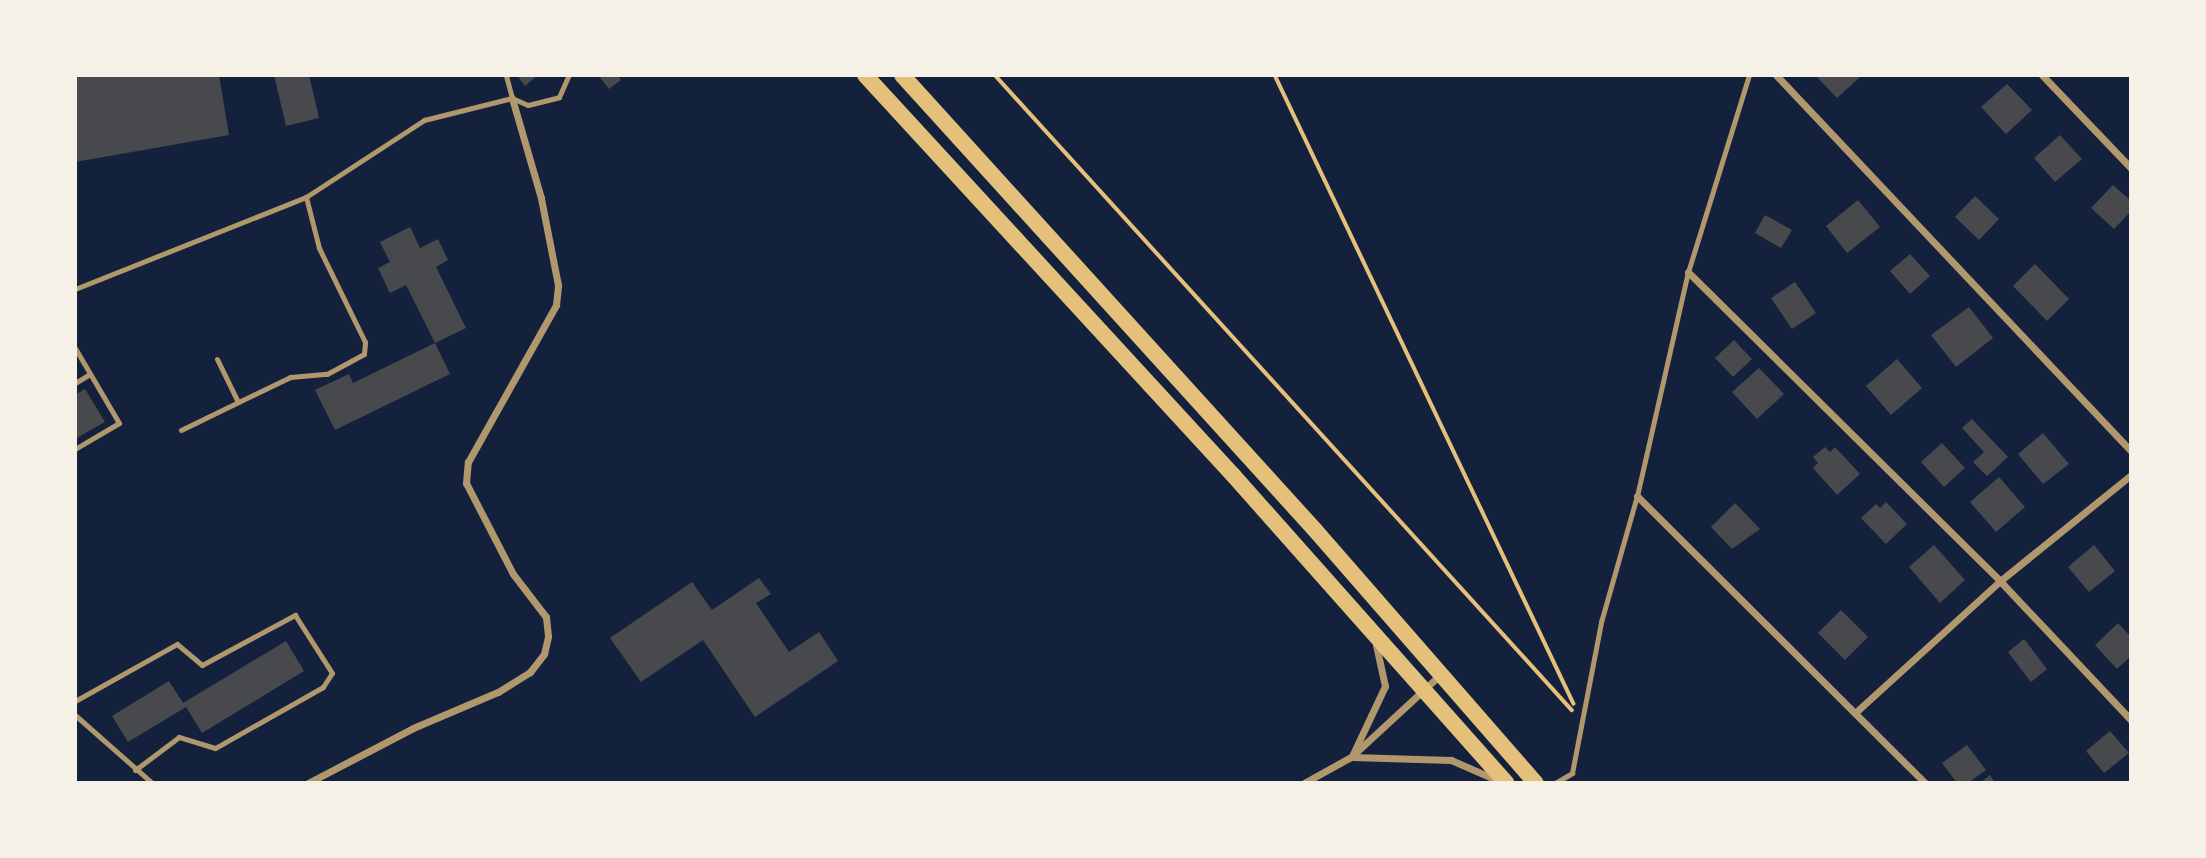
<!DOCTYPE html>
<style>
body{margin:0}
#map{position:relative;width:2206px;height:858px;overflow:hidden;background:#14213d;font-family:"Crimson Pro",serif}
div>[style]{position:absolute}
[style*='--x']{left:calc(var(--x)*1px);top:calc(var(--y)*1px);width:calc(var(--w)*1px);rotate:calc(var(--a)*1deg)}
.building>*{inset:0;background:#48494c}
.path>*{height:3.5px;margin:-1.75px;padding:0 1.75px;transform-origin:1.75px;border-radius:1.75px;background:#e5c07b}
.service>*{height:5px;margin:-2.5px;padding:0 2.5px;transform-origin:2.5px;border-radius:2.5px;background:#b1986c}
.minor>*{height:7px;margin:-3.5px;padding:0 3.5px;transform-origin:3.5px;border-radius:3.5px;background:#b1986c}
.primary>*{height:16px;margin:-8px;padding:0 8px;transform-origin:8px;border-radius:8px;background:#e5c07b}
span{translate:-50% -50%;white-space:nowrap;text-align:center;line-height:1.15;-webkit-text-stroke:6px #f6f1e7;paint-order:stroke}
.frame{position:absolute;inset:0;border:77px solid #f6f1e7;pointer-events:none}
</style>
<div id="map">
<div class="building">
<i style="clip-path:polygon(75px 75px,219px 75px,229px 135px,75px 162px)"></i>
<i style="clip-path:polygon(274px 75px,309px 75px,319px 118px,286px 126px)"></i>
<i style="clip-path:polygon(517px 75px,538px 75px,525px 86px)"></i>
<i style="clip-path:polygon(598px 75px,617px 75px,621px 80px,609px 89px)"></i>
<i style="clip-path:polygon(1815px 75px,1859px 75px,1860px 77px,1837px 98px)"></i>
<i style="clip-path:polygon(2007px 84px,2032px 110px,2006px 134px,1981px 107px)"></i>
<i style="clip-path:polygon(2060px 135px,2082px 159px,2055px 182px,2034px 158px)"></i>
<i style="clip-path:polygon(2113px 185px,2131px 201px,2131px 211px,2114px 229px,2091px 208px)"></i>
<i style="clip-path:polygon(1975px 196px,1999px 219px,1979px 240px,1955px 217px)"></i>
<i style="clip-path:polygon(1858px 200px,1880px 227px,1847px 253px,1826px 226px)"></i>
<i style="clip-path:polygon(1765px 215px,1792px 230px,1781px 248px,1755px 233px)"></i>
<i style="clip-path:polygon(410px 227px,420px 248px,438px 239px,448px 260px,436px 267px,466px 328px,435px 343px,406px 285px,390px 293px,378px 268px,390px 262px,380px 242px)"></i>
<i style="clip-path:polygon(1910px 254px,1930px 276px,1910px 294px,1890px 271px)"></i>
<i style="clip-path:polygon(2035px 264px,2069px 299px,2047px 321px,2013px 286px)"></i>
<i style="clip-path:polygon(1795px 282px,1816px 313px,1792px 329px,1771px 298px)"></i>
<i style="clip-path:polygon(1969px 307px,1993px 338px,1956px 367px,1931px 335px)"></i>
<i style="clip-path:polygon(1734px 340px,1752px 359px,1733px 377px,1715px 358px)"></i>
<i style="clip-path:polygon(435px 343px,450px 374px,335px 430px,315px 390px,349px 374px,353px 383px)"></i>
<i style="clip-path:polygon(1897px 359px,1922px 388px,1891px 415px,1866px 386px)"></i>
<i style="clip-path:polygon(1759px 368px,1784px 394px,1757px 419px,1732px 392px)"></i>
<i style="clip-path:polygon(85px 389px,105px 422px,75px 439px,75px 395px)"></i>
<i style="clip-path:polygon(1972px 419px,2008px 457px,1987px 476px,1973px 462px,1984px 452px,1962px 428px)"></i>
<i style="clip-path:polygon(2043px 433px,2069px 464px,2043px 484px,2018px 454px)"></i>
<i style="clip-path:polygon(1942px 443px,1965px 468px,1944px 487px,1921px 462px)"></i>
<i style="clip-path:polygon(1825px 447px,1830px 452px,1835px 447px,1860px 474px,1837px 495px,1813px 468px,1818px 463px,1813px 457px)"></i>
<i style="clip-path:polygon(1999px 477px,2025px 507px,1996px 532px,1970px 502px)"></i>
<i style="clip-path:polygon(1886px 502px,1907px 524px,1886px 544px,1861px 518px,1876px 504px,1880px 508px)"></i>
<i style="clip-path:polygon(1735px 503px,1760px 529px,1732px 549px,1711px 527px)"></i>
<i style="clip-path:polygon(1934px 545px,1965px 580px,1940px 603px,1909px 567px)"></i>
<i style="clip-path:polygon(2094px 545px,2115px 571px,2089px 592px,2068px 567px)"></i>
<i style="clip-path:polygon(759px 578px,771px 594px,756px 603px,789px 652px,819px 632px,838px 661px,755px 717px,703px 640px,641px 682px,610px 638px,692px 582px,712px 610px)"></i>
<i style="clip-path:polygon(1841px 610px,1868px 637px,1845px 660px,1818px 633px)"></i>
<i style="clip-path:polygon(2118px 623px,2131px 637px,2131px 656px,2117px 669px,2095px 645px)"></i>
<i style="clip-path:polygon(2024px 639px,2047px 669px,2031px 682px,2008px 652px)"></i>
<i style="clip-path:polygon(286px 641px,304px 671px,202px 733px,186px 707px,128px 742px,112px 716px,169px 681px,183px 703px)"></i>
<i style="clip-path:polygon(2110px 731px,2129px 753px,2104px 773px,2086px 751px)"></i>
<i style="clip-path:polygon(1967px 745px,1986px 770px,1968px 783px,1957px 783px,1942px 763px)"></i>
<i style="clip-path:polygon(1990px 775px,1995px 783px,1980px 783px)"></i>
</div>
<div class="path">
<i style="--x:995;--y:75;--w:858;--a:47.74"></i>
<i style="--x:1275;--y:75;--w:696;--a:64.58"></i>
</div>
<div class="service">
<i style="--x:512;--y:98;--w:17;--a:24"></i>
<i style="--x:528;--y:105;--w:32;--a:-14"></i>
<i style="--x:559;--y:97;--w:24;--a:-66"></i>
<i style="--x:75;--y:289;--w:249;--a:-21.7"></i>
<i style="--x:306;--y:197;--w:141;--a:-33.1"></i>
<i style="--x:424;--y:120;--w:91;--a:-14"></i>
<i style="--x:512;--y:98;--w:24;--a:-105"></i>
<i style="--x:75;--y:348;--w:87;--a:59.6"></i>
<i style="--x:119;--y:423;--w:51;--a:149.4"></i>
<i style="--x:217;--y:359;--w:48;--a:64"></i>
<i style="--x:75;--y:383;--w:17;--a:-31"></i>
<i style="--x:181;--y:430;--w:121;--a:-25.9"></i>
<i style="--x:290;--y:377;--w:37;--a:-5"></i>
<i style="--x:327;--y:374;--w:42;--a:-28.4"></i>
<i style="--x:364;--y:354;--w:12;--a:-85"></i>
<i style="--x:365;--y:342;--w:105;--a:-116.1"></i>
<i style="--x:319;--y:248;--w:53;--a:-104.3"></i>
<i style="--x:75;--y:701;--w:117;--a:-29.2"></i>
<i style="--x:177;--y:644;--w:33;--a:40"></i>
<i style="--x:202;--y:665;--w:106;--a:-28.3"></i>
<i style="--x:295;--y:615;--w:69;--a:57.5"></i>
<i style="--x:332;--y:673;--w:17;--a:123"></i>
<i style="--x:323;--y:687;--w:124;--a:150.5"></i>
<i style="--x:215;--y:748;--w:38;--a:-163"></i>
<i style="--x:179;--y:737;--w:55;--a:143.1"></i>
<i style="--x:75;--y:715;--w:103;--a:41.4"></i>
<i style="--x:1555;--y:783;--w:20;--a:-30"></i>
<i style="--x:1572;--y:773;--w:154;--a:-79.1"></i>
<i style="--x:1601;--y:622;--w:131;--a:-74.1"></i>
<i style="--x:1637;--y:496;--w:230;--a:-77.2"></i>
<i style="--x:1688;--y:272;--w:206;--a:-72.8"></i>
</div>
<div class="minor">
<i style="--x:1776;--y:75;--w:517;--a:46.65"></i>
<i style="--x:2042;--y:75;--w:129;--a:46.3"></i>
<i style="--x:1688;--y:272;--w:439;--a:44.7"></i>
<i style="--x:2000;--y:581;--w:191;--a:46.7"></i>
<i style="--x:1637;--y:496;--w:407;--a:44.9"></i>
<i style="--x:1856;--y:712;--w:195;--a:-42.3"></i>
<i style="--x:2000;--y:581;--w:169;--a:-39"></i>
<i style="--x:1353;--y:754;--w:75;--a:-64.8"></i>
<i style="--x:1385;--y:686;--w:42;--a:-102.4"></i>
<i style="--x:1352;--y:757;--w:99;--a:1.7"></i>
<i style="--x:1451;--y:760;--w:50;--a:23.5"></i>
<i style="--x:308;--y:783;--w:119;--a:-27.6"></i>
<i style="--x:413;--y:728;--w:92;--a:-23"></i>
<i style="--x:498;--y:692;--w:38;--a:-32"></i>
<i style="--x:530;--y:672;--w:23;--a:-52"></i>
<i style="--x:544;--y:654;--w:18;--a:-77"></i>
<i style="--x:548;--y:636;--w:19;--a:-96"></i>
<i style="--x:546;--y:617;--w:54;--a:-127.5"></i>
<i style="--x:513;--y:574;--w:102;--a:-117.3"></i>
<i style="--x:466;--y:483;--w:21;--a:-85"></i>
<i style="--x:468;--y:462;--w:180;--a:-60.7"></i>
<i style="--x:556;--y:305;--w:20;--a:-84"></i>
<i style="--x:558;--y:285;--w:89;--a:-101.1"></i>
<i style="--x:541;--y:198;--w:104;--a:-106.2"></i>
<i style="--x:1304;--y:783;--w:54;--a:-29"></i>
<i style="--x:1351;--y:757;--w:121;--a:-42.7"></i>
</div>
<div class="primary">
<i style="--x:865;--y:75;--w:544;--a:47.39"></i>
<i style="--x:1233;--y:475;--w:412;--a:48.4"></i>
<i style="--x:902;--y:75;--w:614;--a:47.77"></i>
<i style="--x:1315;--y:530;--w:336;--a:48.9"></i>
</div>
<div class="frame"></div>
</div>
